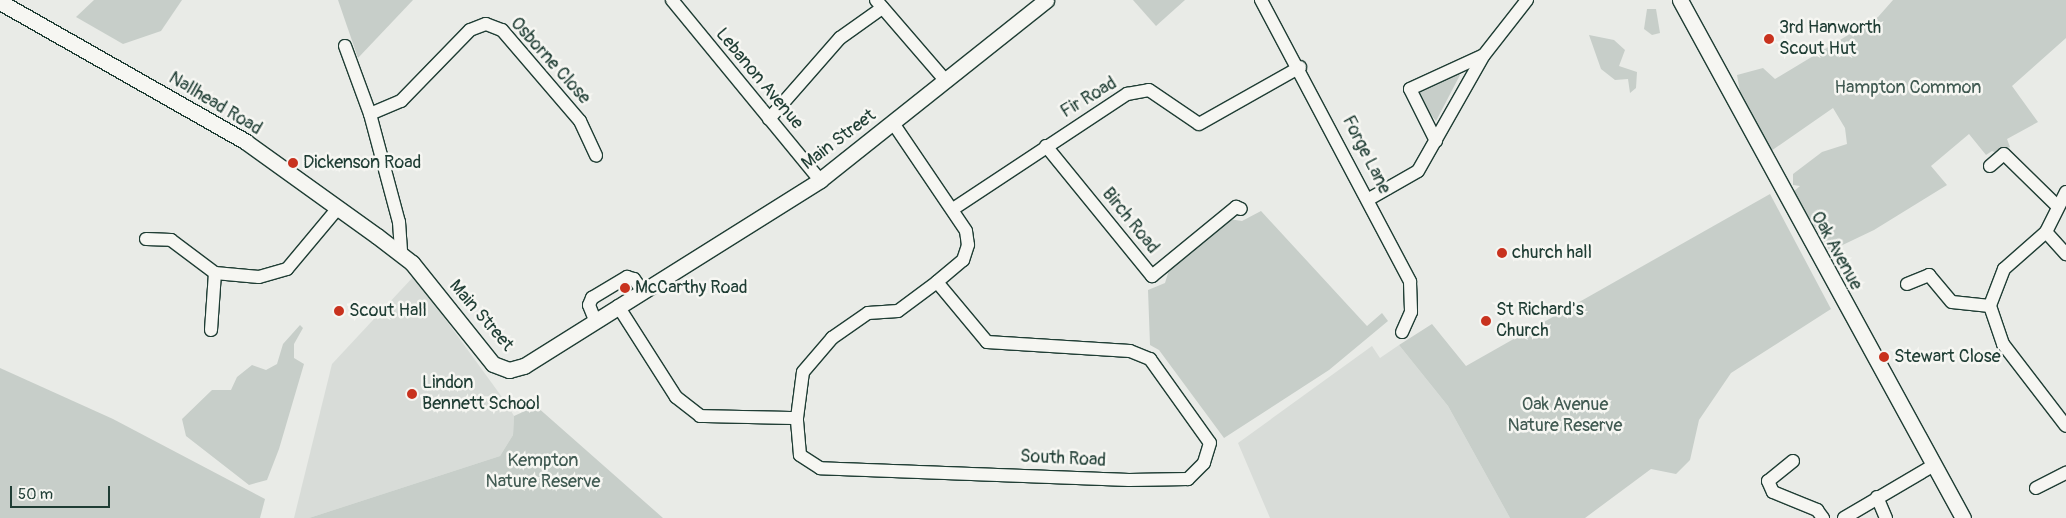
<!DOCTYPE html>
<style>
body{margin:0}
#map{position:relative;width:2066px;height:518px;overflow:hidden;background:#e9ebe7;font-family:Pangolin,sans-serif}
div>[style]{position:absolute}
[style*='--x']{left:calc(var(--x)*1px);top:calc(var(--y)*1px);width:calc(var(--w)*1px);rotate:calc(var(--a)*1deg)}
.built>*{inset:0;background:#d8dcd8}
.green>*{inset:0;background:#c7cec9}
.roads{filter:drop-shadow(1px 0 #1f3d34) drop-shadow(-1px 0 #1f3d34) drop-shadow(0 1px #1f3d34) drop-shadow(0 -1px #1f3d34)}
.minor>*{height:12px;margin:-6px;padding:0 6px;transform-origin:6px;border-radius:6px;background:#f6f6f2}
.tertiary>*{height:15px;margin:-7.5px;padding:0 7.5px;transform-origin:7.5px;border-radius:7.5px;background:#f6f6f2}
.dots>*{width:14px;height:14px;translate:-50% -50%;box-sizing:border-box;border:2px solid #f6f6f2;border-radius:50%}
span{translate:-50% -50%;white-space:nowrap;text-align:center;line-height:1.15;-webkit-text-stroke:5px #f6f6f2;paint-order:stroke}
.poi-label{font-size:18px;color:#1f3d34}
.left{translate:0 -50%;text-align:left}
.street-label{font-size:18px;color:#1f3d34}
.park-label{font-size:18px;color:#415a52}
.scale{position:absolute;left:10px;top:486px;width:100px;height:22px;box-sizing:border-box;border:2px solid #1f3d34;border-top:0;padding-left:6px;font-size:15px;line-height:18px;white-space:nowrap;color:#1f3d34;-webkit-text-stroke:4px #f6f6f2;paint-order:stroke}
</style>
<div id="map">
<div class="built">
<i style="clip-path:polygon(414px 276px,507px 404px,514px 416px,513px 435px,500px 456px,309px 518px,294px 518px,332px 364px)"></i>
<i style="clip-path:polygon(1399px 345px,1448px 406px,1510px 518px,1270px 518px,1238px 443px,1372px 346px,1380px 358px)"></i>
</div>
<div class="green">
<i style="clip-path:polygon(94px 0,182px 0,161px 31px,123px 44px,76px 17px)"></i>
<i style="clip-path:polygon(338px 0,413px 0,358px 58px)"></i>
<i style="clip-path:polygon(1133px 0,1185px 0,1156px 26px)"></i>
<i style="clip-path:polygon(1893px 0,2066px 0,2066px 38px,2012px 86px,2038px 122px,2007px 139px,2010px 147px,1997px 153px,1992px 151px,1986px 155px,1969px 134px,1931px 166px,1947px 185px,1874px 230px,1830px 251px,1793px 192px,1800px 186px,1793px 185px,1793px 174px,1822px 152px,1847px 144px,1845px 128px,1833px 108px,1771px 151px,1742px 103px,1737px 75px,1763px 68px,1775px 79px,1878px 17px)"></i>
<i style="clip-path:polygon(1647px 9px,1656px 9px,1660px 33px,1652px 35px,1644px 29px)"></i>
<i style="clip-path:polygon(1589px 35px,1614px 40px,1625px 50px,1619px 66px,1637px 72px,1636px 88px,1630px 93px,1628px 79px,1615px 80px,1601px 69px)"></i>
<i style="clip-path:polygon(1456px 71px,1460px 75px,1436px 121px,1420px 102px,1420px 90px)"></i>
<i style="clip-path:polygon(1770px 194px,1831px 309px,1731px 373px,1699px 420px,1690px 460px,1676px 474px,1651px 469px,1585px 518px,1510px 518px,1448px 406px,1399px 345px,1432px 324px,1466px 366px)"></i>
<i style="clip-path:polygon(1261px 211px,1367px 326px,1382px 313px,1388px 321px,1329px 370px,1224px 438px,1159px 350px,1150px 345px,1148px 290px,1165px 283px,1169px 270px,1229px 219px,1242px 221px)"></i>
<i style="clip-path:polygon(300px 325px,303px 328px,294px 344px,294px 358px,304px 364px,279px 449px,267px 480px,249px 485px,186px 436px,182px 419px,212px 390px,231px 390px,237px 377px,252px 365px,266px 370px,277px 364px,283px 344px)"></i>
<i style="clip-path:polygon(0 368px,113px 419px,265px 499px,260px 518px,0 518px)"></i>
<i style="clip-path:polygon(536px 406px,663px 518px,309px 518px,500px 456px,513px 435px,514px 416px)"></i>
</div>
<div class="roads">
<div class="minor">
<i style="--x:672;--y:0;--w:233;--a:50.6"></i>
<i style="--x:876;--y:0;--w:106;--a:49.2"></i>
<i style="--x:1261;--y:0;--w:319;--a:62.1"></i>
<i style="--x:1410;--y:282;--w:30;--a:88"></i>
<i style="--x:1411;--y:312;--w:22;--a:114"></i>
<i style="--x:345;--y:46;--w:72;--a:69.8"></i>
<i style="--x:370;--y:114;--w:112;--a:75"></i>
<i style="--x:399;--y:222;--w:32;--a:86"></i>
<i style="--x:370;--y:114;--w:34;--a:-23"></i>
<i style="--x:401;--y:101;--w:99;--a:-45.8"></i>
<i style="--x:470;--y:30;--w:17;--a:-21"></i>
<i style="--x:486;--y:24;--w:17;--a:21"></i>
<i style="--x:502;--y:30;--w:120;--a:49.4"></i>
<i style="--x:580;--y:121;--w:38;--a:65"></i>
<i style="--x:769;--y:119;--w:108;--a:-48.8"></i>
<i style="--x:840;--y:38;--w:52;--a:-35.5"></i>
<i style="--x:893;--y:123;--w:130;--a:55.9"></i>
<i style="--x:966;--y:231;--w:14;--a:82"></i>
<i style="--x:968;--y:245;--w:16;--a:108"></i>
<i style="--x:963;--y:260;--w:34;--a:140"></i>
<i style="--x:1436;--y:141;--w:58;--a:-116.6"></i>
<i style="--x:1410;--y:89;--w:81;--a:-24.7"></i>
<i style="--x:1046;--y:146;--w:168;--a:50.8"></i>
<i style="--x:1152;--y:276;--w:109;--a:-39.4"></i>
<i style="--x:1236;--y:207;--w:5;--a:22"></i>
<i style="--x:1990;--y:166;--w:18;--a:-41"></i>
<i style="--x:2004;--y:154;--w:73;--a:44.4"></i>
<i style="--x:2066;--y:192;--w:45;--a:116.6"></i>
<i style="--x:2046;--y:232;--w:56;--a:138.6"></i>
<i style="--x:2004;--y:269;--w:40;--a:111"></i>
<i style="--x:1990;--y:306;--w:40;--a:71.1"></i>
<i style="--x:2003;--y:344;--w:103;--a:52.5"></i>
<i style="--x:1369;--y:199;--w:56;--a:-29.7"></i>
<i style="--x:1418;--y:171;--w:133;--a:-60.4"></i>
<i style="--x:1484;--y:55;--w:70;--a:-52"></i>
<i style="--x:953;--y:209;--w:209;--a:-33.5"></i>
<i style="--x:1127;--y:94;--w:22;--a:-10"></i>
<i style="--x:1149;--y:90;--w:60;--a:34.2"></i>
<i style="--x:1199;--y:124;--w:116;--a:-29.4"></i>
<i style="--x:2046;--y:232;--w:30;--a:48"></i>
<i style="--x:146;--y:239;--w:25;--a:2"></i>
<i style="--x:171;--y:240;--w:55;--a:36.9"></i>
<i style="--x:215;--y:273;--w:44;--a:5.2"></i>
<i style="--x:259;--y:277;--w:29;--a:-16"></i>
<i style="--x:287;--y:269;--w:80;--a:-50.1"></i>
<i style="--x:937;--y:282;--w:78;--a:50.2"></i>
<i style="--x:987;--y:342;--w:143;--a:3.6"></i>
<i style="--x:1130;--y:351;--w:22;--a:22"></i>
<i style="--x:1150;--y:359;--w:103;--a:54.5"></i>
<i style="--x:1210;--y:443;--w:21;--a:107"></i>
<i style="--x:1204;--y:463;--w:23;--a:135"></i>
<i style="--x:1188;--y:479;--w:59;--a:179"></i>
<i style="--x:1129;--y:480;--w:309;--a:-177.8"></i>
<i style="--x:820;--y:468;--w:24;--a:-147"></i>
<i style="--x:800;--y:455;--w:37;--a:-95"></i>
<i style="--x:797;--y:418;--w:46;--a:-82.6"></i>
<i style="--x:803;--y:372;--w:45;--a:-49.5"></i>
<i style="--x:832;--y:338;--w:44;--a:-34.8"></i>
<i style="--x:868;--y:313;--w:30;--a:-4"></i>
<i style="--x:898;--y:311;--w:49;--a:-36.6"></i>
<i style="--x:1907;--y:284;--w:24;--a:-22"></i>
<i style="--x:1929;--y:275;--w:35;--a:50"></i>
<i style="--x:1952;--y:302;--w:38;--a:6"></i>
<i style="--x:618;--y:306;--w:108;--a:57.5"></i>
<i style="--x:676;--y:397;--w:31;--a:38"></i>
<i style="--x:700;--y:416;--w:97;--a:1.2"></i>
<i style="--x:595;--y:320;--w:16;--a:-112"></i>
<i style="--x:589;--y:305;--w:8;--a:-67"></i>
<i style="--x:592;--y:298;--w:41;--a:-31"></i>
<i style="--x:627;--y:277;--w:7;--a:16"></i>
<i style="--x:634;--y:279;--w:16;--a:55"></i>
<i style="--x:211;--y:330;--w:57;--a:-86"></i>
<i style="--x:1793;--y:461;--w:32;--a:141"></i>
<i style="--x:1768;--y:481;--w:12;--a:66"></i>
<i style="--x:1773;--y:492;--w:48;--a:22.2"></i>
<i style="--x:1817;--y:510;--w:10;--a:53"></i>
<i style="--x:2036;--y:488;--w:34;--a:-27"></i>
<i style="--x:1877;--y:497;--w:23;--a:67"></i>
<i style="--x:1844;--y:518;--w:104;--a:-30.5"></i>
</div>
<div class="tertiary">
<i style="--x:1680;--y:0;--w:590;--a:61.35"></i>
<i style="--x:0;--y:2;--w:283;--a:29.6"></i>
<i style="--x:246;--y:142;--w:161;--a:35.7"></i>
<i style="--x:377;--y:236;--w:44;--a:37.6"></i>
<i style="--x:412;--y:263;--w:129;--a:51.3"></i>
<i style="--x:493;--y:364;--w:17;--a:21"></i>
<i style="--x:509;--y:370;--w:16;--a:-15"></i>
<i style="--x:524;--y:366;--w:350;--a:-32.1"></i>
<i style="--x:820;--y:180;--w:289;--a:-38.5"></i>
</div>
</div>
<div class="dots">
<i style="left:1769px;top:39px;background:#c8321e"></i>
<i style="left:293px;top:163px;background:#c8321e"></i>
<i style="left:1502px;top:253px;background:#c8321e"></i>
<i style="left:625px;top:288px;background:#c8321e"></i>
<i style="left:339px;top:311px;background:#c8321e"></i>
<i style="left:1486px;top:321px;background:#c8321e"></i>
<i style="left:1884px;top:357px;background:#c8321e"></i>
<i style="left:412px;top:394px;background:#c8321e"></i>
</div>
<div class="poi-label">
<span class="left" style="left:1779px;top:39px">3rd Hanworth<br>Scout Hut</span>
<span class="left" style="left:303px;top:163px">Dickenson Road</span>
<span class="left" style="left:1512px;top:253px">church hall</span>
<span class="left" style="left:635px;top:288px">McCarthy Road</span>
<span class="left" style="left:349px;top:311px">Scout Hall</span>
<span class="left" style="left:1496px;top:321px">St Richard's<br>Church</span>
<span class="left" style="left:1894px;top:357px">Stewart Close</span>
<span class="left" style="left:422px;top:394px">Lindon<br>Bennett School</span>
</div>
<div class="street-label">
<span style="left:550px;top:61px;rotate:48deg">Osborne Close</span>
<span style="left:759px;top:79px;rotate:50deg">Lebanon Avenue</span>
<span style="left:1089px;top:98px;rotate:-31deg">Fir Road</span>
<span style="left:215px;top:104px;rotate:31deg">Nallhead Road</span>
<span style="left:839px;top:140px;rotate:-37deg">Main Street</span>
<span style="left:1366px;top:155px;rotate:63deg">Forge Lane</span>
<span style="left:1130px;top:221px;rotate:51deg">Birch Road</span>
<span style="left:1836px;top:251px;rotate:61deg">Oak Avenue</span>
<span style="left:481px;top:316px;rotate:49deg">Main Street</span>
<span style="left:1063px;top:459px;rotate:3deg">South Road</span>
</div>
<div class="park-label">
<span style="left:1908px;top:88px">Hampton Common</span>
<span style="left:1565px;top:416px">Oak Avenue<br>Nature Reserve</span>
<span style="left:543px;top:472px">Kempton<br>Nature Reserve</span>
</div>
<div class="scale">50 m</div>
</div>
